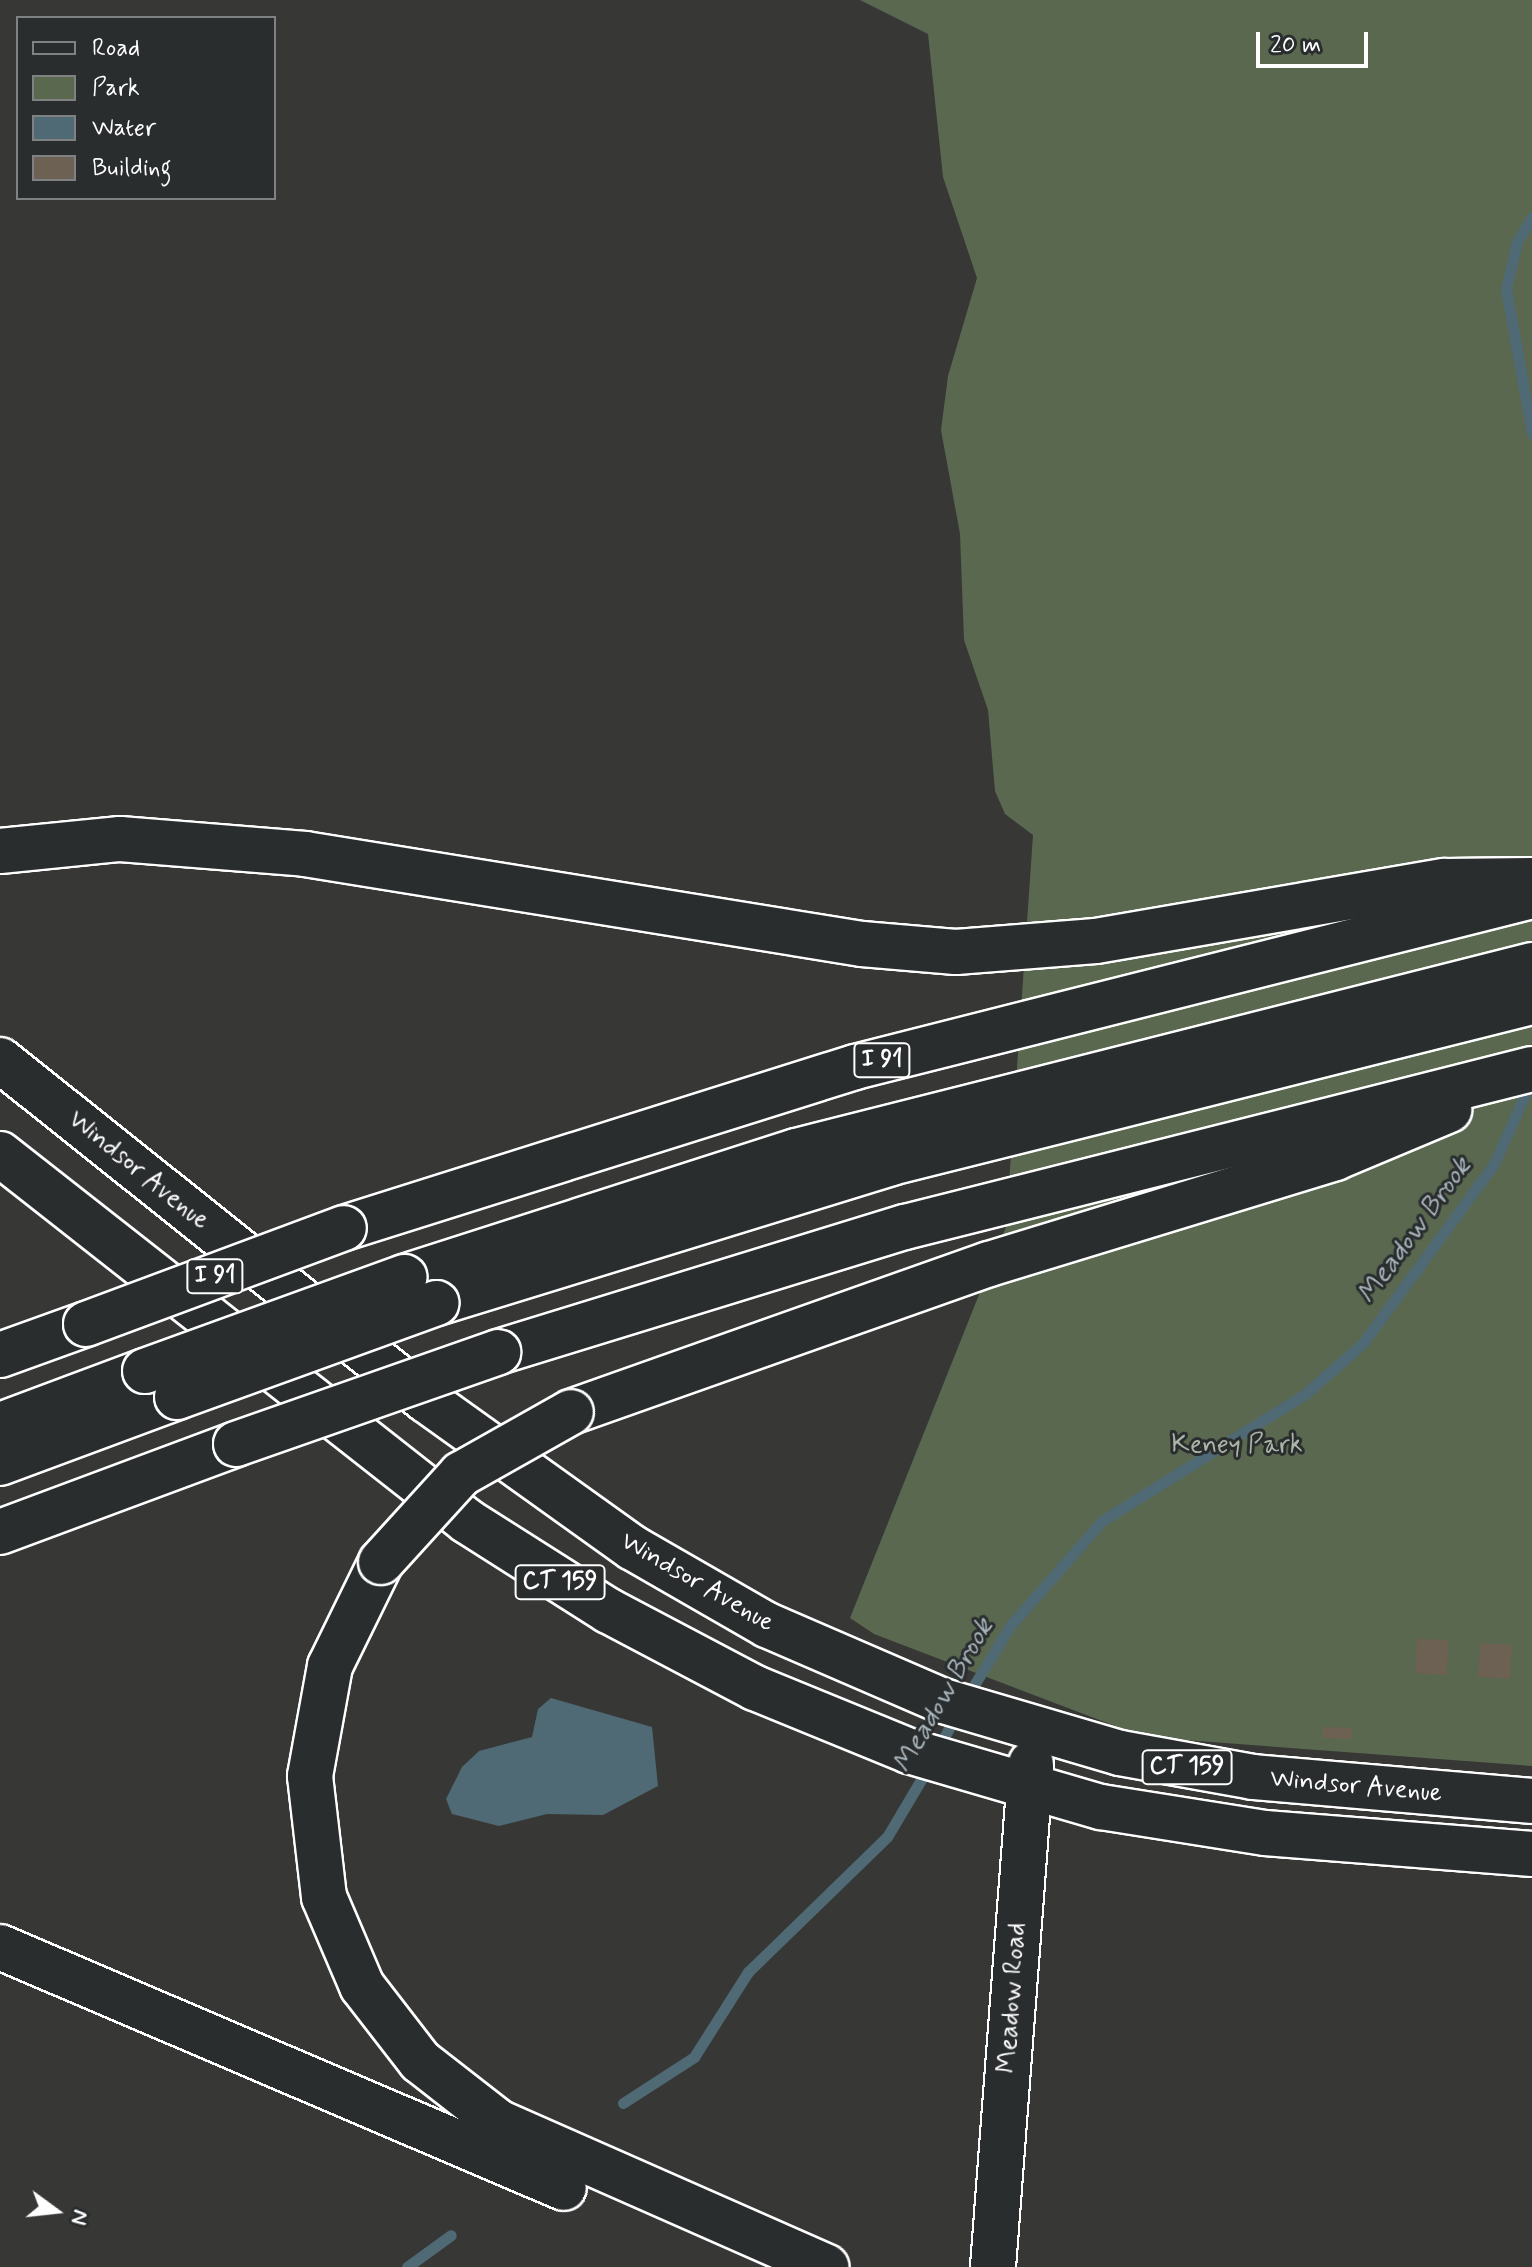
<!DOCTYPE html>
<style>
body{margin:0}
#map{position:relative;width:1532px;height:2267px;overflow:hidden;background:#373736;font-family:Mynerve,sans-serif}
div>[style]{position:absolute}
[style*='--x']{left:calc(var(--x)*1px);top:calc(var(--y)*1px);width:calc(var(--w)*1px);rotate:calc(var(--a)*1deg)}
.green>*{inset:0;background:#5a6850}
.water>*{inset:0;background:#4f6a74}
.stream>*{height:11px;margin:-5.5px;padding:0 5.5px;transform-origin:5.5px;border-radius:5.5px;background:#4f6a74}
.building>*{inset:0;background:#6d6154}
.roads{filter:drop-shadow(2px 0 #fff) drop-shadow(-2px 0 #fff) drop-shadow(0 2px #fff) drop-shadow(0 -2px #fff)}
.major>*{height:44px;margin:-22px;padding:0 22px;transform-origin:22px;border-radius:22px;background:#2a2d2e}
.highway>*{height:44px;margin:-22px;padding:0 22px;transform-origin:22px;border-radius:22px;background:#2a2d2e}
.bridges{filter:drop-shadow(2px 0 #fff) drop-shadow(-2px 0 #fff) drop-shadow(0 2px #fff) drop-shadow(0 -2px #fff)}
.highway-bridge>*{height:44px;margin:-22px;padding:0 22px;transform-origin:22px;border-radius:22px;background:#2a2d2e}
span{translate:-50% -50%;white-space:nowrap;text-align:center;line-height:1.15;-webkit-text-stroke:6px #2a2d2e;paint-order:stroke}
.shield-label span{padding:2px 6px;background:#2a2d2e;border:2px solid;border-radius:6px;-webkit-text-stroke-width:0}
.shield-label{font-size:24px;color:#fff;font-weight:700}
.street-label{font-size:26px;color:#fff}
.park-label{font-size:26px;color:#acb4a8}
.water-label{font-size:28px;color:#a7b4ba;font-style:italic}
.legend{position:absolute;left:16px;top:16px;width:260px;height:184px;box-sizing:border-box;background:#2a2d2e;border:2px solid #7f8182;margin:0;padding:10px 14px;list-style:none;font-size:24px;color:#fff}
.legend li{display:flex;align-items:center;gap:16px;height:40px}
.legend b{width:40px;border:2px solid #7f8182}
.north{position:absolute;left:16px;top:2171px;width:80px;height:80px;-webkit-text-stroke:6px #2a2d2e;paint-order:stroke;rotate:105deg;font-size:22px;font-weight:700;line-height:32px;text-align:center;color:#fff}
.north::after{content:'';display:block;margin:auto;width:28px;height:36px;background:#fff;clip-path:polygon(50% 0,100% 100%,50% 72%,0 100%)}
.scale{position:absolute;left:1256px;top:32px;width:112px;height:36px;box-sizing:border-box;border:4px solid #fff;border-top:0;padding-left:10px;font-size:24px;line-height:28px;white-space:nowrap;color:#fff;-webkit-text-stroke:6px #2a2d2e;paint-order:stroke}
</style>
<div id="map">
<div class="green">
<i style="clip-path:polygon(860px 0,1532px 0,1532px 1766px,1144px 1737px,874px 1634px,850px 1618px,1006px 1227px,1033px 835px,1005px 814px,995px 791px,988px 710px,964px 640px,960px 534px,941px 430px,948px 376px,977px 278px,943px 177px,928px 34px)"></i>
</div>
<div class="water">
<i style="clip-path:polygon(551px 1698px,652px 1727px,658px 1786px,603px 1815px,547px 1814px,499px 1826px,452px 1814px,446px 1799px,462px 1767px,479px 1751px,532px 1737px,538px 1709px)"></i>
</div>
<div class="stream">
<i style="--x:1532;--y:217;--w:29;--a:121"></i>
<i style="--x:1517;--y:242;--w:48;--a:103.2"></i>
<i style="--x:1506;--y:289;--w:147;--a:79.8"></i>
<i style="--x:965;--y:1700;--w:87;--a:-58.7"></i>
<i style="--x:1010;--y:1626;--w:140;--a:-48.8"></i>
<i style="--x:1102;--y:1521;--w:238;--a:-32"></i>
<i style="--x:1304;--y:1395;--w:79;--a:-41.4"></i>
<i style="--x:1363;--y:1343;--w:222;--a:-53.8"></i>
<i style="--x:1494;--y:1164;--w:93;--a:-65.9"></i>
<i style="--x:938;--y:1749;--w:38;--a:-62"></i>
<i style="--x:623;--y:2103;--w:85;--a:-32.9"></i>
<i style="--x:694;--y:2057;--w:101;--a:-57.6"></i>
<i style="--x:748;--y:1972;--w:194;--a:-44.2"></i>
<i style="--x:887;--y:1837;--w:80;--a:-59.3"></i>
<i style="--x:407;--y:2267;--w:54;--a:-36"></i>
</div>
<div class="building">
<i style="clip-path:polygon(1417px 1639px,1449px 1640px,1446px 1675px,1415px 1673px)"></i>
<i style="clip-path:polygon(1480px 1643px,1512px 1645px,1510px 1679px,1478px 1677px)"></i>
<i style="clip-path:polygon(1323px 1727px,1352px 1728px,1352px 1739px,1323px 1738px)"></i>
</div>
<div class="roads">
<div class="major">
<i style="--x:0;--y:1060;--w:545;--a:38.59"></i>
<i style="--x:426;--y:1400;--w:254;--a:35.6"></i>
<i style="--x:633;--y:1548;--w:155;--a:29.9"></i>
<i style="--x:767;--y:1625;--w:189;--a:23.4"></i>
<i style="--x:940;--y:1700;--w:188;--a:16.4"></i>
<i style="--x:1120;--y:1753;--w:135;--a:10.2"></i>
<i style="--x:1253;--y:1777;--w:280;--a:4.9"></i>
<i style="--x:0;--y:1154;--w:594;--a:38.16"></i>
<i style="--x:467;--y:1521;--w:168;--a:32.4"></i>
<i style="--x:609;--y:1611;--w:165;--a:27.8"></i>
<i style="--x:755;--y:1688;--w:166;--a:22.2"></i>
<i style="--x:909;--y:1751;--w:200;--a:16.3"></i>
<i style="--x:1101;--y:1807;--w:166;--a:9"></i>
<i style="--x:1265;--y:1833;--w:268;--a:4.5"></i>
<i style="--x:993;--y:2267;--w:505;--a:-85.69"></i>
</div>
<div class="highway">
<i style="--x:0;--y:851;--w:121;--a:-5.7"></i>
<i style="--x:120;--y:839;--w:186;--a:4.6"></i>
<i style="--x:305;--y:854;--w:564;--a:9.18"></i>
<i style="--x:862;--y:944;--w:94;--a:4.9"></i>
<i style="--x:956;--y:952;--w:140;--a:-4.5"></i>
<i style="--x:1096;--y:941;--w:354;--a:-9.8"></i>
<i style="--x:1445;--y:881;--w:87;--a:-0.7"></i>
<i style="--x:344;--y:1228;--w:536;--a:-17.49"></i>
<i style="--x:855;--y:1067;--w:698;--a:-14.18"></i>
<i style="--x:404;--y:1277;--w:412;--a:-17.8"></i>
<i style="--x:796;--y:1151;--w:759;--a:-14.18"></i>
<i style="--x:437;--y:1303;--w:475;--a:-17.1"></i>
<i style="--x:891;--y:1163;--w:661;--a:-14.1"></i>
<i style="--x:498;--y:1352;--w:426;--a:-17.1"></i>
<i style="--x:905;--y:1227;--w:647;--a:-14.14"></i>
<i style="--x:0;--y:1355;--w:91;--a:-19.8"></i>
<i style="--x:571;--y:1412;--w:443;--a:-19.5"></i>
<i style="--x:989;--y:1264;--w:362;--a:-17"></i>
<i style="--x:1335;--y:1158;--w:124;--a:-22.8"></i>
<i style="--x:0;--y:1425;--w:155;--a:-20.4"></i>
<i style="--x:0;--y:1463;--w:189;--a:-20.4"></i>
<i style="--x:0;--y:1532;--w:252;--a:-20.4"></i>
<i style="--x:381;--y:1562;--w:116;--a:116.1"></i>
<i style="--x:330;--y:1666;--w:112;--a:100.3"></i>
<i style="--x:310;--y:1776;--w:122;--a:83.4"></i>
<i style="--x:324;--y:1897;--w:97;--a:66.9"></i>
<i style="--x:362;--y:1986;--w:95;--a:52.3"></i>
<i style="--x:420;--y:2061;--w:99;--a:38"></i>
<i style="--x:498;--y:2122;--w:359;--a:23.8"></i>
<i style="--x:0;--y:1947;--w:613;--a:23.14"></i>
</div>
</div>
<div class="bridges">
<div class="highway-bridge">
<i style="--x:86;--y:1324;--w:275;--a:-20.4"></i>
<i style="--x:145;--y:1371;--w:276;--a:-19.9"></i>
<i style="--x:177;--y:1397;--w:276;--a:-19.9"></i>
<i style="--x:236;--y:1444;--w:278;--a:-19.3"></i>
<i style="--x:381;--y:1562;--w:119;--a:-47.7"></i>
<i style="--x:461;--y:1474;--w:126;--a:-29.4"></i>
</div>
</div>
<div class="shield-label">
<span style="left:882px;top:1060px">I 91</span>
<span style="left:215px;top:1276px">I 91</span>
<span style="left:560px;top:1582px">CT 159</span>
<span style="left:1187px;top:1767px">CT 159</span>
</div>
<div class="street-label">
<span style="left:138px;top:1171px;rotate:39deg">Windsor Avenue</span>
<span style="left:697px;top:1583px;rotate:30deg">Windsor Avenue</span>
<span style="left:1356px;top:1787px;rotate:5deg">Windsor Avenue</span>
<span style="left:1013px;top:1998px;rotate:-86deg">Meadow Road</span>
</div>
<div class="park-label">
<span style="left:1237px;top:1446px">Keney Park</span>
</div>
<div class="water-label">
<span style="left:1415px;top:1231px;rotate:-54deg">Meadow Brook</span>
<span style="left:944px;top:1696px;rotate:-60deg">Meadow Brook</span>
</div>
<ul class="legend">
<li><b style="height:10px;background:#2a2d2e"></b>Road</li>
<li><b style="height:22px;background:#5a6850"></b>Park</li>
<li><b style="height:22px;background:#4f6a74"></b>Water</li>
<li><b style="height:22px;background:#6d6154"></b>Building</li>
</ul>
<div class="north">N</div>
<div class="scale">20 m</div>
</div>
